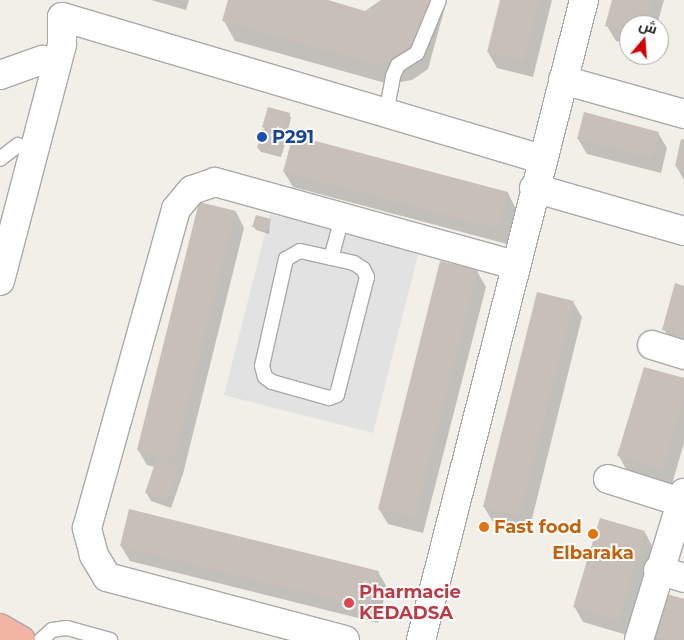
<!DOCTYPE html>
<meta charset="utf-8">
<style>
body{margin:0}
#map{position:relative;width:684px;height:640px;overflow:hidden;background:#f2efe9;font-family:Montserrat,Cairo,sans-serif}
div>[style]{position:absolute}
[style*='--x']{left:calc(var(--x)*1px);top:calc(var(--y)*1px);width:calc(var(--w)*1px);rotate:calc(var(--a)*1deg)}
.parking>*{inset:0;background:#e2e2e2}
.shadow>*{inset:0;background:#0003}
.building>*{inset:0;background:#c7bfb8}
.roads{filter:drop-shadow(1px 0 #a9a9a9) drop-shadow(-1px 0 #a9a9a9) drop-shadow(0 1px #a9a9a9) drop-shadow(0 -1px #a9a9a9)}
.service>*{height:14px;margin:-7px;padding:0 7px;transform-origin:7px;border-radius:7px;background:#fff}
.minor>*{height:28px;margin:-14px;padding:0 14px;transform-origin:14px;border-radius:14px;background:#fff}
.tertiary>*{height:28px;margin:-14px;padding:0 14px;transform-origin:14px;border-radius:14px;background:#fff}
.trunk>*{height:28px;margin:-14px;padding:0 14px;transform-origin:14px;border-radius:14px;background:#f2b4a3}
.dots>*{width:14px;height:14px;translate:-50% -50%;box-sizing:border-box;border:2px solid #fff;border-radius:50%}
span{translate:-50% -50%;white-space:nowrap;text-align:center;line-height:1.15;-webkit-text-stroke:4px #fff;paint-order:stroke}
.transit-label{font-size:18px;color:#164399;font-weight:700}
.left{translate:0 -50%;text-align:left}
.food-label{font-size:18px;color:#c56008;font-weight:700}
.health-label{font-size:18px;color:#be3a42;font-weight:700}
.north{position:absolute;left:619px;top:15px;width:50px;height:50px;box-sizing:border-box;background:#fff;border:1px solid #a7a7a7;border-radius:50%;rotate:18deg;font-size:14px;font-weight:700;line-height:20px;text-align:center;color:#222}
.north::after{content:'';display:block;margin:auto;width:18px;height:22px;background:#d40000;clip-path:polygon(50% 0,100% 100%,50% 72%,0 100%)}
</style>
<div id="map">
<div class="parking">
<i style="clip-path:polygon(270px 214px,419px 251px,373px 433px,224px 395px)"></i>
</div>
<div class="shadow">
<i style="clip-path:polygon(151px 0,189px 0,186px 10px)"></i>
<i style="clip-path:polygon(229px 0,323px 0,366px 12px,382px 0,447px 0,428px 69px,412px 80px,389px 84px,235px 41px,224px 21px)"></i>
<i style="clip-path:polygon(502px 0,552px 0,533px 77px,497px 68px,488px 52px)"></i>
<i style="clip-path:polygon(613px 0,664px 0,657px 25px,629px 25px,629px 44px,616px 41px,607px 26px)"></i>
<i style="clip-path:polygon(289px 114px,291px 118px,286px 137px,283px 136px,286px 141px,281px 157px,261px 152px,258px 148px,266px 132px,263px 127px)"></i>
<i style="clip-path:polygon(658px 133px,667px 148px,661px 173px,587px 154px,578px 139px)"></i>
<i style="clip-path:polygon(294px 137px,508px 193px,516px 209px,507px 244px,293px 187px,284px 172px)"></i>
<i style="clip-path:polygon(684px 141px,684px 180px,676px 166px)"></i>
<i style="clip-path:polygon(200px 204px,236px 212px,244px 228px,183px 474px,171px 508px,151px 501px,146px 492px,155px 467px,147px 465px,138px 450px)"></i>
<i style="clip-path:polygon(270px 220px,269px 234px,256px 230px,254px 227px)"></i>
<i style="clip-path:polygon(477px 271px,486px 287px,423px 533px,388px 524px,379px 509px)"></i>
<i style="clip-path:polygon(684px 287px,684px 348px,673px 345px,664px 329px)"></i>
<i style="clip-path:polygon(573px 302px,582px 317px,529px 531px,493px 522px,484px 507px)"></i>
<i style="clip-path:polygon(684px 380px,684px 443px,672px 484px,627px 471px,619px 456px)"></i>
<i style="clip-path:polygon(645px 532px,653px 548px,627px 635px,583px 622px,574px 606px)"></i>
<i style="clip-path:polygon(121px 546px,378px 572px,387px 587px,378px 623px,130px 561px)"></i>
<i style="clip-path:polygon(684px 601px,684px 640px,654px 640px,654px 639px)"></i>
</div>
<div class="building">
<i style="clip-path:polygon(228px 0,328px 0,365px 11px,381px 0,431px 0,417px 49px,400px 61px,377px 65px,222px 21px)"></i>
<i style="clip-path:polygon(500px 0,540px 0,524px 62px,487px 52px)"></i>
<i style="clip-path:polygon(612px 0,651px 0,645px 25px,629px 25px,629px 32px,605px 26px)"></i>
<i style="clip-path:polygon(268px 107px,290px 113px,284px 133px,262px 127px)"></i>
<i style="clip-path:polygon(584px 112px,659px 132px,653px 158px,577px 139px)"></i>
<i style="clip-path:polygon(262px 129px,284px 136px,279px 154px,257px 148px)"></i>
<i style="clip-path:polygon(293px 135px,508px 192px,498px 229px,283px 172px)"></i>
<i style="clip-path:polygon(681px 139px,684px 140px,684px 168px,675px 166px)"></i>
<i style="clip-path:polygon(199px 202px,236px 211px,174px 460px,137px 450px)"></i>
<i style="clip-path:polygon(256px 215px,271px 219px,268px 231px,252px 227px)"></i>
<i style="clip-path:polygon(440px 261px,478px 270px,415px 518px,378px 509px)"></i>
<i style="clip-path:polygon(675px 283px,684px 286px,684px 335px,662px 330px)"></i>
<i style="clip-path:polygon(537px 292px,574px 301px,520px 516px,483px 507px)"></i>
<i style="clip-path:polygon(644px 367px,684px 378px,684px 400px,663px 470px,617px 456px)"></i>
<i style="clip-path:polygon(157px 457px,179px 465px,167px 500px,145px 493px)"></i>
<i style="clip-path:polygon(129px 509px,379px 571px,370px 608px,120px 546px)"></i>
<i style="clip-path:polygon(600px 518px,645px 531px,619px 621px,573px 607px)"></i>
<i style="clip-path:polygon(667px 594px,684px 599px,684px 640px,652px 639px)"></i>
</div>
<div class="roads">
<div class="service">
<i style="--x:386;--y:113;--w:38;--a:-79"></i>
<i style="--x:393;--y:76;--w:12;--a:-66"></i>
<i style="--x:398;--y:65;--w:22;--a:-32"></i>
<i style="--x:417;--y:53;--w:57;--a:-67.5"></i>
<i style="--x:0;--y:159;--w:23;--a:-38"></i>
<i style="--x:300;--y:251;--w:55;--a:12.5"></i>
<i style="--x:354;--y:263;--w:11;--a:34"></i>
<i style="--x:363;--y:269;--w:9;--a:63"></i>
<i style="--x:367;--y:277;--w:122;--a:104.3"></i>
<i style="--x:337;--y:395;--w:9;--a:159"></i>
<i style="--x:329;--y:398;--w:59;--a:-164.3"></i>
<i style="--x:272;--y:382;--w:9;--a:-144"></i>
<i style="--x:265;--y:377;--w:11;--a:-105"></i>
<i style="--x:262;--y:366;--w:110;--a:-77.4"></i>
<i style="--x:286;--y:259;--w:16;--a:-30"></i>
<i style="--x:331;--y:258;--w:41;--a:-74.6"></i>
<i style="--x:41;--y:640;--w:15;--a:-42"></i>
<i style="--x:52;--y:630;--w:15;--a:-8"></i>
<i style="--x:67;--y:628;--w:45;--a:15.6"></i>
</div>
<div class="minor">
<i style="--x:62;--y:17;--w:500;--a:16.5"></i>
<i style="--x:0;--y:75;--w:45;--a:-19.7"></i>
<i style="--x:563;--y:80;--w:126;--a:15.7"></i>
<i style="--x:534;--y:188;--w:156;--a:16"></i>
<i style="--x:652;--y:345;--w:34;--a:17"></i>
<i style="--x:608;--y:479;--w:80;--a:17.5"></i>
<i style="--x:658;--y:570;--w:27;--a:17"></i>
<i style="--x:345;--y:640;--w:246;--a:-165.2"></i>
<i style="--x:107;--y:577;--w:26;--a:-121"></i>
<i style="--x:94;--y:555;--w:28;--a:-105"></i>
<i style="--x:87;--y:528;--w:331;--a:-74.4"></i>
<i style="--x:176;--y:209;--w:25;--a:-50"></i>
<i style="--x:192;--y:190;--w:24;--a:-19"></i>
<i style="--x:215;--y:182;--w:311;--a:15.5"></i>
<i style="--x:421;--y:640;--w:660;--a:-75.71"></i>
<i style="--x:639;--y:640;--w:154;--a:-73"></i>
</div>
<div class="tertiary">
<i style="--x:0;--y:281;--w:245;--a:-75.3"></i>
<i style="--x:62;--y:44;--w:27;--a:-90"></i>
</div>
<div class="trunk">
<i style="--x:0;--y:628;--w:24;--a:30"></i>
</div>
</div>
<div class="dots">
<i style="left:262px;top:137px;background:#1a4fb4"></i>
<i style="left:484px;top:527px;background:#e8710a"></i>
<i style="left:593px;top:534px;background:#e8710a"></i>
<i style="left:349px;top:603px;background:#e0444e"></i>
</div>
<div class="transit-label">
<span class="left" style="left:272px;top:137px">P291</span>
</div>
<div class="food-label">
<span class="left" style="left:494px;top:527px">Fast food</span>
<span style="left:593px;top:553px">Elbaraka</span>
</div>
<div class="health-label">
<span class="left" style="left:359px;top:603px">Pharmacie<br>KEDADSA</span>
</div>
<div class="north">ش</div>
</div>
